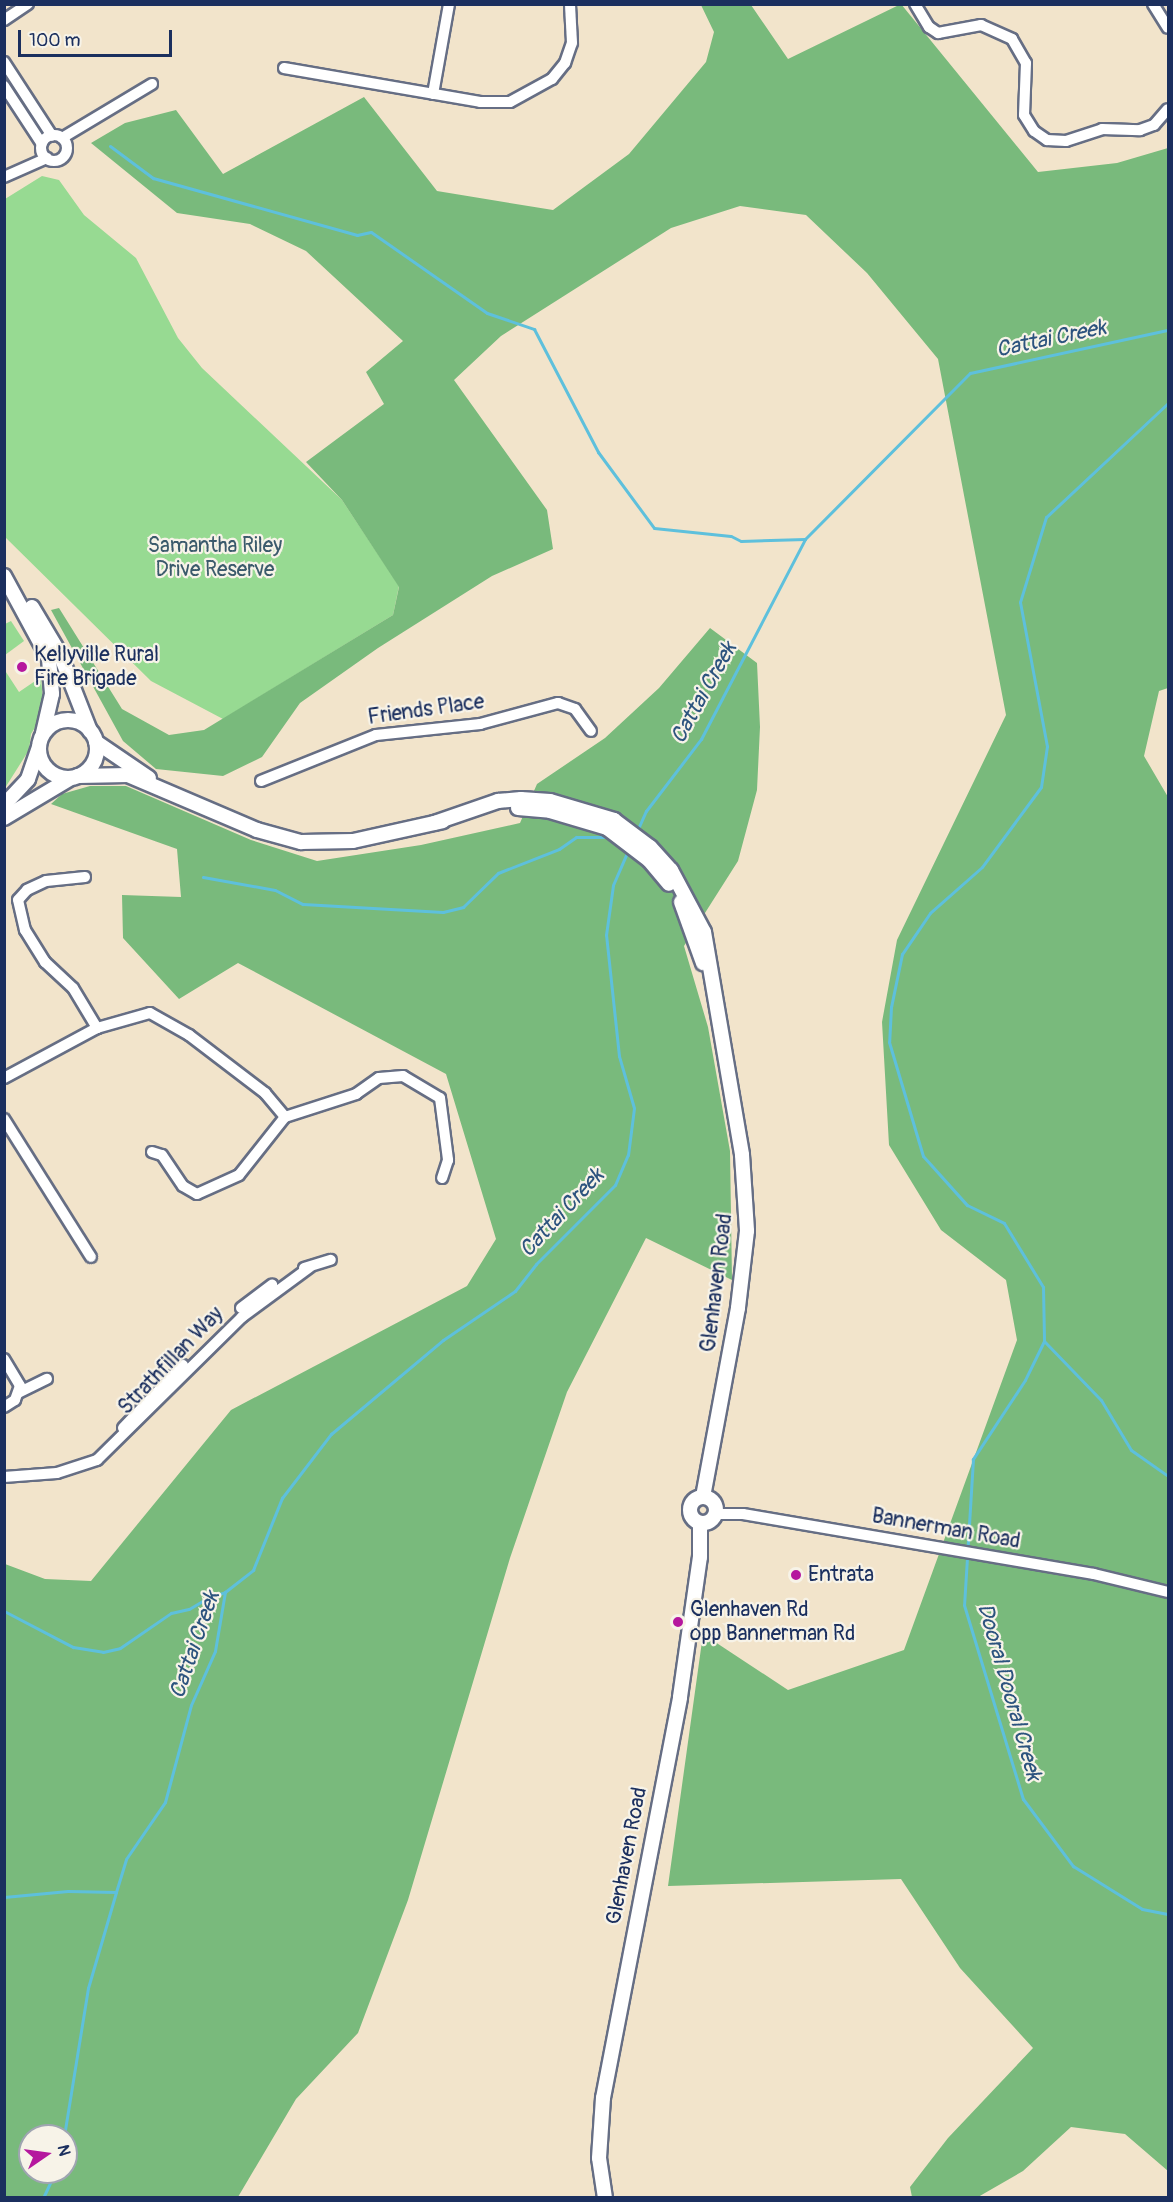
<!DOCTYPE html>
<style>
body{margin:0}
#map{position:relative;width:1173px;height:2202px;overflow:hidden;background:#f2e4cb;font-family:Pangolin,sans-serif}
div>[style]{position:absolute}
[style*='--x']{left:calc(var(--x)*1px);top:calc(var(--y)*1px);width:calc(var(--w)*1px);rotate:calc(var(--a)*1deg)}
.green>*{inset:0;background:#97da92}
.forest>*{inset:0;background:#79ba7c}
.stream>*{height:3px;margin:-1.5px;padding:0 1.5px;transform-origin:1.5px;border-radius:1.5px;background:#5ec0dc}
.roads{filter:drop-shadow(2px 0 #666e84) drop-shadow(-2px 0 #666e84) drop-shadow(0 2px #666e84) drop-shadow(0 -2px #666e84)}
.minor>*{height:10px;margin:-5px;padding:0 5px;transform-origin:5px;border-radius:5px;background:#fff}
.minor>.ring{margin:-5px;padding:0;box-sizing:content-box;background:none;border:10px solid #fff;border-radius:50%}
.major>*{height:14px;margin:-7px;padding:0 7px;transform-origin:7px;border-radius:7px;background:#fff}
.major>.ring{margin:-7px;padding:0;box-sizing:content-box;background:none;border:14px solid #fff;border-radius:50%}
.dots>*{width:16px;height:16px;translate:-50% -50%;box-sizing:border-box;border:3px solid #f7f3e8;border-radius:50%}
span{translate:-50% -50%;white-space:nowrap;text-align:center;line-height:1.15;-webkit-text-stroke:4.5px #f7f3e8;paint-order:stroke}
.park-label{font-size:21px;color:#3a5a6b}
.poi-label{font-size:21px;color:#1b2f5e}
.left{translate:0 -50%;text-align:left}
.street-label{font-size:21px;color:#1b2f5e}
.water-label{font-size:22px;color:#2c537e;font-style:italic}
.frame{position:absolute;inset:0;border:6px solid #1b2f5e;pointer-events:none}
.north{position:absolute;left:18px;top:2124px;width:60px;height:60px;box-sizing:border-box;background:#f7f3e8;border:2px solid #9fa5b1;border-radius:50%;rotate:77deg;font-size:16px;font-weight:700;line-height:24px;text-align:center;color:#1b2f5e}
.north::after{content:'';display:block;margin:auto;width:21px;height:27px;background:#b5179e;clip-path:polygon(50% 0,100% 100%,50% 72%,0 100%)}
.scale{position:absolute;left:18px;top:30px;width:154px;height:27px;box-sizing:border-box;border:3px solid #1b2f5e;border-top:0;padding-left:8px;font-size:18px;line-height:21px;white-space:nowrap;color:#1b2f5e;-webkit-text-stroke:4px #f7f3e8;paint-order:stroke}
</style>
<div id="map">
<div class="green">
<i style="clip-path:polygon(42px 176px,59px 180px,84px 215px,136px 258px,178px 338px,202px 368px,342px 500px,399px 586px,393px 615px,223px 719px,151px 681px,5px 537px,5px 199px)"></i>
<i style="clip-path:polygon(11px 621px,24px 641px,5px 655px,5px 624px)"></i>
<i style="clip-path:polygon(4px 669px,19px 692px,41px 677px,44px 713px,31px 734px,29px 750px,5px 788px)"></i>
</div>
<div class="forest">
<i style="clip-path:polygon(901px 4px,1038px 172px,1117px 163px,1168px 148px,1168px 688px,1159px 691px,1144px 756px,1168px 797px,1168px 2171px,1125px 2134px,1071px 2127px,1023px 2171px,978px 2197px,912px 2197px,910px 2187px,948px 2138px,1033px 2048px,960px 1968px,901px 1879px,668px 1886px,703px 1634px,788px 1690px,904px 1650px,1017px 1340px,1006px 1280px,941px 1230px,889px 1145px,882px 1022px,897px 940px,1006px 715px,938px 359px,867px 273px,806px 215px,740px 206px,671px 228px,501px 336px,454px 380px,547px 510px,553px 549px,492px 576px,378px 648px,300px 703px,262px 757px,223px 776px,156px 769px,123px 741px,51px 610px,59px 608px,122px 709px,169px 735px,204px 730px,393px 615px,399px 587px,342px 500px,306px 462px,384px 404px,366px 372px,403px 341px,306px 251px,250px 224px,177px 213px,91px 143px,125px 123px,176px 110px,223px 174px,364px 97px,437px 191px,553px 210px,629px 154px,706px 62px,714px 32px,701px 5px,751px 5px,788px 59px)"></i>
<i style="clip-path:polygon(evenodd,710px 628px,757px 663px,760px 727px,757px 790px,738px 861px,684px 946px,708px 1027px,730px 1151px,732px 1280px,646px 1238px,567px 1392px,510px 1558px,408px 1900px,358px 2033px,296px 2099px,238px 2197px,5px 2198px,5px 1564px,45px 1579px,91px 1581px,231px 1410px,467px 1286px,496px 1239px,446px 1074px,238px 963px,179px 999px,123px 938px,122px 895px,181px 897px,177px 849px,51px 804px,62px 794px,90px 786px,126px 786px,251px 840px,317px 861px,421px 845px,520px 823px,537px 784px,605px 738px,659px 688px,710px 628px,30px 2136px,66px 2136px,66px 2172px,30px 2172px,30px 2136px)"></i>
</div>
<div class="stream">
<i style="--x:110;--y:146;--w:54;--a:36.7"></i>
<i style="--x:153;--y:178;--w:212;--a:15.6"></i>
<i style="--x:357;--y:235;--w:14;--a:-12"></i>
<i style="--x:371;--y:232;--w:141;--a:34.9"></i>
<i style="--x:487;--y:313;--w:50;--a:18.8"></i>
<i style="--x:534;--y:329;--w:139;--a:62.5"></i>
<i style="--x:598;--y:452;--w:94;--a:53.6"></i>
<i style="--x:654;--y:528;--w:77;--a:5.9"></i>
<i style="--x:731;--y:536;--w:11;--a:27"></i>
<i style="--x:741;--y:541;--w:64;--a:-1.8"></i>
<i style="--x:1168;--y:403;--w:167;--a:136.9"></i>
<i style="--x:1046;--y:517;--w:89;--a:107"></i>
<i style="--x:1020;--y:602;--w:147;--a:79.4"></i>
<i style="--x:1047;--y:746;--w:41;--a:98.3"></i>
<i style="--x:1041;--y:787;--w:99;--a:126.4"></i>
<i style="--x:982;--y:867;--w:69;--a:138.5"></i>
<i style="--x:930;--y:913;--w:50;--a:124.3"></i>
<i style="--x:902;--y:954;--w:54;--a:101.7"></i>
<i style="--x:891;--y:1007;--w:35;--a:93"></i>
<i style="--x:889;--y:1042;--w:119;--a:73.4"></i>
<i style="--x:923;--y:1156;--w:66;--a:48.1"></i>
<i style="--x:967;--y:1205;--w:41;--a:25.9"></i>
<i style="--x:1004;--y:1223;--w:75;--a:58.6"></i>
<i style="--x:1043;--y:1287;--w:54;--a:88.9"></i>
<i style="--x:1044;--y:1341;--w:43;--a:116"></i>
<i style="--x:1025;--y:1380;--w:95;--a:123.4"></i>
<i style="--x:973;--y:1459;--w:146;--a:93.5"></i>
<i style="--x:964;--y:1605;--w:203;--a:73.1"></i>
<i style="--x:1023;--y:1799;--w:84;--a:53.3"></i>
<i style="--x:1073;--y:1866;--w:81;--a:31.9"></i>
<i style="--x:1142;--y:1909;--w:26;--a:11"></i>
<i style="--x:637;--y:831;--w:22;--a:-66"></i>
<i style="--x:646;--y:811;--w:91;--a:-52.6"></i>
<i style="--x:701;--y:739;--w:225;--a:-62.5"></i>
<i style="--x:805;--y:539;--w:234;--a:-45.2"></i>
<i style="--x:970;--y:373;--w:203;--a:-12.3"></i>
<i style="--x:203;--y:877;--w:73;--a:10.2"></i>
<i style="--x:275;--y:890;--w:31;--a:27"></i>
<i style="--x:303;--y:904;--w:140;--a:3.3"></i>
<i style="--x:443;--y:912;--w:21;--a:-14"></i>
<i style="--x:463;--y:907;--w:49;--a:-44.2"></i>
<i style="--x:498;--y:873;--w:66;--a:-21.5"></i>
<i style="--x:559;--y:849;--w:21;--a:-35"></i>
<i style="--x:576;--y:837;--w:35;--a:0"></i>
<i style="--x:1044;--y:1341;--w:82;--a:46"></i>
<i style="--x:1101;--y:1400;--w:58;--a:59"></i>
<i style="--x:1131;--y:1450;--w:45;--a:35.1"></i>
<i style="--x:4;--y:1611;--w:78;--a:27.6"></i>
<i style="--x:73;--y:1647;--w:30;--a:9"></i>
<i style="--x:103;--y:1652;--w:17;--a:-13"></i>
<i style="--x:120;--y:1648;--w:62;--a:-34.5"></i>
<i style="--x:171;--y:1613;--w:18;--a:-13"></i>
<i style="--x:189;--y:1609;--w:21;--a:-31"></i>
<i style="--x:207;--y:1598;--w:19;--a:-18"></i>
<i style="--x:4;--y:1897;--w:64;--a:-5.4"></i>
<i style="--x:68;--y:1891;--w:48;--a:1.2"></i>
<i style="--x:64;--y:2136;--w:150;--a:-80.8"></i>
<i style="--x:88;--y:1988;--w:100;--a:-73.7"></i>
<i style="--x:116;--y:1892;--w:34;--a:-73"></i>
<i style="--x:126;--y:1859;--w:69;--a:-55.6"></i>
<i style="--x:165;--y:1802;--w:100;--a:-75"></i>
<i style="--x:191;--y:1705;--w:59;--a:-66"></i>
<i style="--x:215;--y:1651;--w:60;--a:-80.4"></i>
<i style="--x:225;--y:1592;--w:36;--a:-38"></i>
<i style="--x:253;--y:1570;--w:78;--a:-68.1"></i>
<i style="--x:282;--y:1498;--w:81;--a:-52.6"></i>
<i style="--x:331;--y:1434;--w:146;--a:-40"></i>
<i style="--x:443;--y:1340;--w:87;--a:-34.2"></i>
<i style="--x:515;--y:1291;--w:34;--a:-52"></i>
<i style="--x:536;--y:1264;--w:112;--a:-45"></i>
<i style="--x:615;--y:1185;--w:33;--a:-67"></i>
<i style="--x:628;--y:1155;--w:47;--a:-82.7"></i>
<i style="--x:634;--y:1108;--w:54;--a:-106.1"></i>
<i style="--x:619;--y:1056;--w:122;--a:-96.1"></i>
<i style="--x:606;--y:935;--w:50;--a:-82"></i>
<i style="--x:613;--y:885;--w:40;--a:-66.6"></i>
<i style="--x:43;--y:2198;--w:29;--a:-65"></i>
</div>
<div class="roads">
<div class="minor">
<i style="--x:915;--y:4;--w:27;--a:59"></i>
<i style="--x:929;--y:27;--w:11;--a:34"></i>
<i style="--x:938;--y:33;--w:44;--a:-10.5"></i>
<i style="--x:981;--y:25;--w:34;--a:24"></i>
<i style="--x:1012;--y:39;--w:28;--a:60"></i>
<i style="--x:1026;--y:63;--w:52;--a:92.2"></i>
<i style="--x:1024;--y:115;--w:19;--a:58"></i>
<i style="--x:1034;--y:131;--w:16;--a:35"></i>
<i style="--x:1047;--y:140;--w:19;--a:3"></i>
<i style="--x:1066;--y:141;--w:38;--a:-18"></i>
<i style="--x:1102;--y:129;--w:38;--a:2"></i>
<i style="--x:1140;--y:130;--w:15;--a:-20"></i>
<i style="--x:1154;--y:125;--w:21;--a:-49"></i>
<i style="--x:1153;--y:4;--w:28;--a:58"></i>
<i style="--x:4;--y:20;--w:29;--a:-34"></i>
<i style="--x:4;--y:62;--w:88;--a:57"></i>
<i style="--x:284;--y:68;--w:199;--a:9.8"></i>
<i style="--x:480;--y:102;--w:30;--a:0"></i>
<i style="--x:510;--y:102;--w:48;--a:-28.7"></i>
<i style="--x:552;--y:79;--w:21;--a:-51"></i>
<i style="--x:565;--y:63;--w:21;--a:-71"></i>
<i style="--x:572;--y:43;--w:39;--a:-93"></i>
<i style="--x:4;--y:86;--w:69;--a:56.8"></i>
<i style="--x:433;--y:94;--w:91;--a:-79.9"></i>
<i class="ring" style="left:41px;top:135px;width:16px;height:16px"></i>
<i style="--x:62;--y:138;--w:105;--a:-31"></i>
<i style="--x:4;--y:177;--w:47;--a:-23.8"></i>
<i style="--x:261;--y:781;--w:124;--a:-21.8"></i>
<i style="--x:376;--y:735;--w:105;--a:-6"></i>
<i style="--x:480;--y:724;--w:81;--a:-15.1"></i>
<i style="--x:558;--y:703;--w:18;--a:19"></i>
<i style="--x:575;--y:709;--w:27;--a:54"></i>
<i style="--x:85;--y:877;--w:39;--a:174"></i>
<i style="--x:46;--y:881;--w:21;--a:155"></i>
<i style="--x:27;--y:890;--w:13;--a:132"></i>
<i style="--x:18;--y:900;--w:31;--a:77"></i>
<i style="--x:25;--y:930;--w:38;--a:58"></i>
<i style="--x:45;--y:962;--w:38;--a:43"></i>
<i style="--x:73;--y:988;--w:47;--a:59"></i>
<i style="--x:4;--y:1078;--w:106;--a:-28.3"></i>
<i style="--x:97;--y:1028;--w:55;--a:-15.8"></i>
<i style="--x:150;--y:1013;--w:45;--a:29.4"></i>
<i style="--x:189;--y:1035;--w:96;--a:37.3"></i>
<i style="--x:265;--y:1093;--w:31;--a:50"></i>
<i style="--x:285;--y:1117;--w:75;--a:-17.9"></i>
<i style="--x:356;--y:1094;--w:28;--a:-35"></i>
<i style="--x:379;--y:1078;--w:24;--a:-5"></i>
<i style="--x:403;--y:1076;--w:43;--a:30.7"></i>
<i style="--x:440;--y:1098;--w:63;--a:82.6"></i>
<i style="--x:448;--y:1160;--w:19;--a:108"></i>
<i style="--x:4;--y:1119;--w:163;--a:57.8"></i>
<i style="--x:152;--y:1152;--w:10;--a:17"></i>
<i style="--x:162;--y:1155;--w:37;--a:56"></i>
<i style="--x:183;--y:1186;--w:16;--a:30"></i>
<i style="--x:197;--y:1194;--w:46;--a:-24.3"></i>
<i style="--x:239;--y:1175;--w:74;--a:-51.6"></i>
<i style="--x:304;--y:1268;--w:28;--a:-17"></i>
<i style="--x:241;--y:1308;--w:39;--a:-37"></i>
<i style="--x:4;--y:1359;--w:31;--a:59"></i>
<i style="--x:20;--y:1386;--w:15;--a:110"></i>
<i style="--x:15;--y:1400;--w:13;--a:148"></i>
<i style="--x:20;--y:1392;--w:30;--a:-26"></i>
<i style="--x:123;--y:1428;--w:87;--a:-46.4"></i>
<i style="--x:4;--y:1477;--w:53;--a:-4.3"></i>
<i style="--x:57;--y:1473;--w:42;--a:-18"></i>
<i style="--x:97;--y:1460;--w:204;--a:-44.6"></i>
<i style="--x:242;--y:1317;--w:84;--a:-36.3"></i>
<i style="--x:715;--y:1514;--w:28;--a:0"></i>
<i style="--x:743;--y:1514;--w:356;--a:9.7"></i>
<i style="--x:1094;--y:1574;--w:76;--a:13.7"></i>
</div>
<div class="major">
<i style="--x:4;--y:576;--w:94;--a:61.5"></i>
<i style="--x:49;--y:659;--w:35;--a:85"></i>
<i style="--x:52;--y:694;--w:40;--a:103"></i>
<i style="--x:32;--y:607;--w:55;--a:59.2"></i>
<i style="--x:60;--y:654;--w:83;--a:68.7"></i>
<i class="ring" style="left:39px;top:720px;width:44px;height:44px"></i>
<i style="--x:96;--y:742;--w:64;--a:34.2"></i>
<i style="--x:78;--y:776;--w:50;--a:-1.1"></i>
<i style="--x:128;--y:775;--w:140;--a:23.1"></i>
<i style="--x:257;--y:830;--w:46;--a:15.3"></i>
<i style="--x:301;--y:842;--w:52;--a:-1.1"></i>
<i style="--x:353;--y:841;--w:92;--a:-12.5"></i>
<i style="--x:4;--y:805;--w:35;--a:-47"></i>
<i style="--x:28;--y:779;--w:34;--a:-71"></i>
<i style="--x:518;--y:808;--w:32;--a:5"></i>
<i style="--x:550;--y:811;--w:59;--a:16.6"></i>
<i style="--x:607;--y:828;--w:53;--a:37.3"></i>
<i style="--x:649;--y:860;--w:31;--a:50"></i>
<i style="--x:4;--y:818;--w:78;--a:-30.8"></i>
<i style="--x:434;--y:823;--w:68;--a:-19"></i>
<i style="--x:498;--y:801;--w:23;--a:-5"></i>
<i style="--x:521;--y:799;--w:29;--a:4"></i>
<i style="--x:550;--y:801;--w:67;--a:16.5"></i>
<i style="--x:614;--y:820;--w:45;--a:36.9"></i>
<i style="--x:650;--y:847;--w:31;--a:48"></i>
<i style="--x:671;--y:870;--w:70;--a:62"></i>
<i style="--x:704;--y:932;--w:226;--a:80.3"></i>
<i style="--x:742;--y:1155;--w:76;--a:86.2"></i>
<i style="--x:747;--y:1231;--w:78;--a:96.7"></i>
<i style="--x:738;--y:1308;--w:192;--a:100.5"></i>
<i style="--x:681;--y:902;--w:65;--a:70.2"></i>
<i class="ring" style="left:690px;top:1497px;width:12px;height:12px"></i>
<i style="--x:605;--y:2198;--w:40;--a:-98.5"></i>
<i style="--x:599;--y:2158;--w:60;--a:-86.2"></i>
<i style="--x:603;--y:2098;--w:408;--a:-79.1"></i>
<i style="--x:680;--y:1697;--w:141;--a:-81.9"></i>
<i style="--x:700;--y:1557;--w:34;--a:-90"></i>
</div>
</div>
<div class="dots">
<i style="left:22px;top:667px;background:#b5179e"></i>
<i style="left:796px;top:1575px;background:#b5179e"></i>
<i style="left:678px;top:1622px;background:#b5179e"></i>
</div>
<div class="park-label">
<span style="left:215px;top:558px">Samantha Riley<br>Drive Reserve</span>
</div>
<div class="poi-label">
<span class="left" style="left:34px;top:667px">Kellyville Rural<br>Fire Brigade</span>
<span class="left" style="left:808px;top:1575px">Entrata</span>
<span class="left" style="left:690px;top:1622px">Glenhaven Rd<br>opp Bannerman Rd</span>
</div>
<div class="street-label">
<span style="left:426px;top:710px;rotate:-8deg">Friends Place</span>
<span style="left:717px;top:1283px;rotate:-83deg">Glenhaven Road</span>
<span style="left:171px;top:1361px;rotate:-46deg">Strathfillan Way</span>
<span style="left:946px;top:1529px;rotate:10deg">Bannerman Road</span>
<span style="left:627px;top:1856px;rotate:-79deg">Glenhaven Road</span>
</div>
<div class="water-label">
<span style="left:1051px;top:339px;rotate:-12deg">Cattai Creek</span>
<span style="left:704px;top:693px;rotate:-61deg">Cattai Creek</span>
<span style="left:562px;top:1213px;rotate:-47deg">Cattai Creek</span>
<span style="left:195px;top:1645px;rotate:-71deg">Cattai Creek</span>
<span style="left:1009px;top:1692px;rotate:74deg">Dooral Dooral Creek</span>
</div>
<div class="frame"></div>
<div class="north">N</div>
<div class="scale">100 m</div>
</div>
